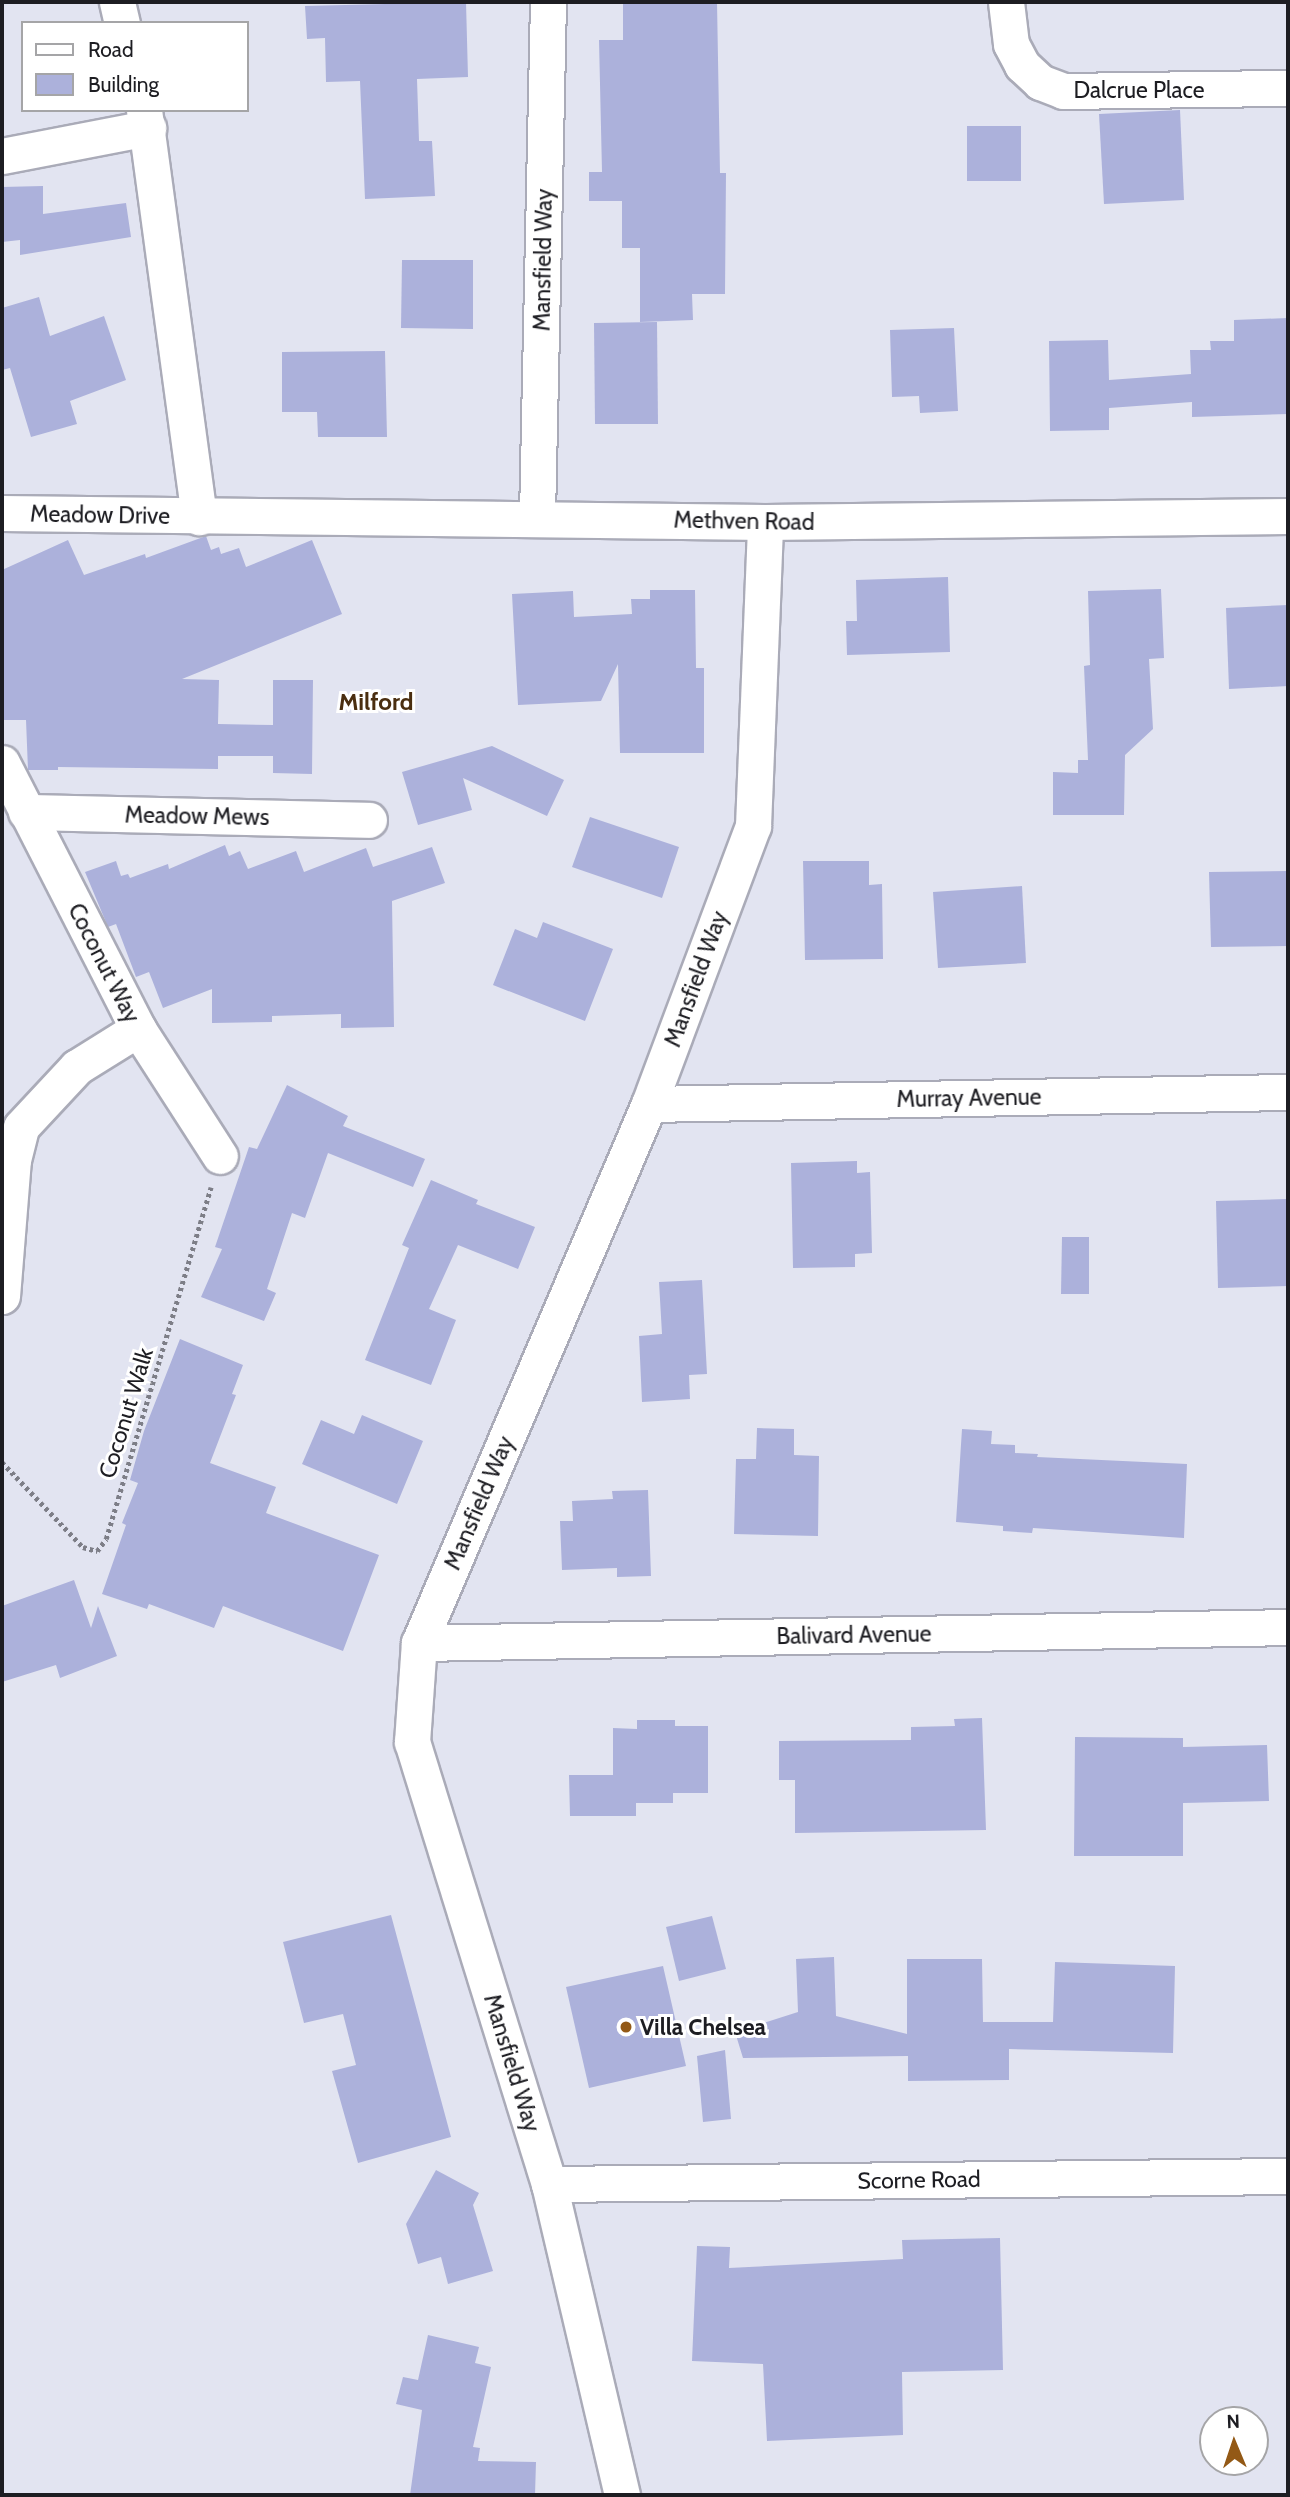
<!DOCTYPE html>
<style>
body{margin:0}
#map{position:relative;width:1290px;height:2497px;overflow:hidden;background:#e2e4f1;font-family:Cabin,sans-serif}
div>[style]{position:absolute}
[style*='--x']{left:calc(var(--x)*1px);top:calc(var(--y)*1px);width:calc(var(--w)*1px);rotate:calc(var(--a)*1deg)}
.building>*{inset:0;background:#acb1db}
.path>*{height:4.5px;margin-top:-2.25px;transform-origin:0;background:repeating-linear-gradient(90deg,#7d7e87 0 3.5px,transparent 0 7px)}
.roads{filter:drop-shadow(2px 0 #aaabb8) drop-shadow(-2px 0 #aaabb8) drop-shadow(0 2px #aaabb8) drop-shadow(0 -2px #aaabb8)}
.minor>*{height:35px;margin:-17.5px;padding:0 17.5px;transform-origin:17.5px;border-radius:17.5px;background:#fff}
.dots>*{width:19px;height:19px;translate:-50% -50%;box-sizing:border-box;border:4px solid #fff;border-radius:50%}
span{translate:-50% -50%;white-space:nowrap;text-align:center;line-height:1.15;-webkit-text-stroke:6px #fff;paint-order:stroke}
.street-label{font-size:23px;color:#1d1d22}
.poi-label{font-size:23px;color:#1d1d22;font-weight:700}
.left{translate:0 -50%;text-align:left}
.neighbourhood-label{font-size:24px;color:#4a2e10;font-weight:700}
.frame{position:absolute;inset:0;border:4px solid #1d1d22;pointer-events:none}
.legend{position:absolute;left:21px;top:21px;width:228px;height:91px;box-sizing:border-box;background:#fff;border:2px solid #a5a5a7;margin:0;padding:9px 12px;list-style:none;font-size:21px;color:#1d1d22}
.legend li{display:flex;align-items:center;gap:14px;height:35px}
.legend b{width:35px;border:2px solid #a5a5a7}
.north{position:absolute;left:1199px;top:2406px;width:70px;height:70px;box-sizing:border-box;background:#fff;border:2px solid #a5a5a7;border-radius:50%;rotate:358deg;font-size:19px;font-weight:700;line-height:28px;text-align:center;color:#1d1d22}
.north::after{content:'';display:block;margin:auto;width:24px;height:32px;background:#935916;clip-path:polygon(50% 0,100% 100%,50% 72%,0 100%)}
</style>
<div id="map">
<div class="building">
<i style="clip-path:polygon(466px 2px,468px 77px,417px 79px,419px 141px,432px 141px,435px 196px,365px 199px,360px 81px,326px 82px,325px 38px,307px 39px,305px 6px)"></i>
<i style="clip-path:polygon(623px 2px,717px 2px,720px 173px,726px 173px,725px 294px,692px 294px,693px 320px,640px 322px,640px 248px,622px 248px,622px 201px,589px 201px,589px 172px,602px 172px,599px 40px,623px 40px)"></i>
<i style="clip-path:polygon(1180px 110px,1184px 200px,1104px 204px,1099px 114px)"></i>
<i style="clip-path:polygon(967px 126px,1021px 126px,1021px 181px,967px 181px)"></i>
<i style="clip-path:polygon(43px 186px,43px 214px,126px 203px,131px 237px,20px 255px,20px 240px,2px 242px,2px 187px)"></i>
<i style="clip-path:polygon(402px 260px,473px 260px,473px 329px,401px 328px)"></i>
<i style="clip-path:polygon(39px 297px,50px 336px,104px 316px,126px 380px,70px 401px,77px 424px,31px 437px,10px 368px,2px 370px,2px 308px)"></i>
<i style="clip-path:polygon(1288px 318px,1288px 414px,1192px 417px,1192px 402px,1109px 408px,1109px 430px,1050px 431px,1049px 341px,1108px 340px,1109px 380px,1191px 374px,1190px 350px,1211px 350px,1210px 341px,1234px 341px,1234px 320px)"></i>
<i style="clip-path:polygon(657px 322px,658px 424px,595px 424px,594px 323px)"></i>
<i style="clip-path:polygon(954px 328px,958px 411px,920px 413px,919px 396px,892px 397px,890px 330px)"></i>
<i style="clip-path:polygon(385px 351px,387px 437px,318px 437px,317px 412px,282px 412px,282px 352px)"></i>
<i style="clip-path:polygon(206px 536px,211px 550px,219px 547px,221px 554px,239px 548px,246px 567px,312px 540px,342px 614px,182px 679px,219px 680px,218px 724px,273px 725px,273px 680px,313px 680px,312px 774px,273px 773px,273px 756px,218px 756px,218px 769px,58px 767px,58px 770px,28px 770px,26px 720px,4px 720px,2px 570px,68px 540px,84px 575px,145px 554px,146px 558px)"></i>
<i style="clip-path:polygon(948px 577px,950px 652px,847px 655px,846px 621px,857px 621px,856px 580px)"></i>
<i style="clip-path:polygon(1161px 589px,1164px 658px,1149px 659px,1153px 729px,1125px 755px,1124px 815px,1053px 815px,1053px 772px,1078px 773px,1078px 760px,1088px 760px,1084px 666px,1090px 665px,1088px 591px)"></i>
<i style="clip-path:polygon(650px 590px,695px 590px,696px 668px,704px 668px,704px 753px,620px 753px,618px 664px,601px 701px,518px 705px,512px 594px,573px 591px,574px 617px,632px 614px,631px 599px,650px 599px)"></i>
<i style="clip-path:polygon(1288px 605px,1288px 686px,1229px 689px,1226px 608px)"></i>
<i style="clip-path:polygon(492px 746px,564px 780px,547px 816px,463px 778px,472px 810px,418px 825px,402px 772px)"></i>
<i style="clip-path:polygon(590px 817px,679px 847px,662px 898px,572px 867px)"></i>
<i style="clip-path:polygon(225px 845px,229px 856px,240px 851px,248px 869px,296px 851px,304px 872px,366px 848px,373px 867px,432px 847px,445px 883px,392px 901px,394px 1027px,341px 1028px,341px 1014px,272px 1016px,272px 1022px,212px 1023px,212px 989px,163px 1008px,149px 972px,136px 977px,116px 924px,108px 927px,85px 872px,116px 861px,121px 876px,128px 874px,130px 878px,168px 864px,169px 869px)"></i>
<i style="clip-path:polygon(803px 861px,869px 861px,869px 885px,882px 884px,883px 959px,805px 960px)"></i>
<i style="clip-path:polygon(1288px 871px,1288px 946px,1211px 947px,1209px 872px)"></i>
<i style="clip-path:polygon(1022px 886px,1026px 963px,938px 968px,933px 892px)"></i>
<i style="clip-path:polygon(543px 922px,613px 949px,585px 1021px,493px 985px,515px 929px,537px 938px)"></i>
<i style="clip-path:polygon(287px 1085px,348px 1116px,343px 1126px,425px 1159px,413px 1187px,328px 1153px,305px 1218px,292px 1213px,267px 1289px,276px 1293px,264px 1321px,201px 1297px,222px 1249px,215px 1247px,249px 1147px,257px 1149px)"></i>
<i style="clip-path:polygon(857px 1161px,857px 1173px,870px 1172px,872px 1253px,855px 1254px,855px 1267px,793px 1268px,791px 1163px)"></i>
<i style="clip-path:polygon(431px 1180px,478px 1200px,476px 1204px,535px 1227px,518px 1269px,458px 1245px,429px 1309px,456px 1320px,431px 1385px,365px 1360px,409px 1248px,402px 1245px)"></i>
<i style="clip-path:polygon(1286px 1199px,1288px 1286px,1218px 1288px,1216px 1201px)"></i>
<i style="clip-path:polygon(1062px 1237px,1089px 1237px,1089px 1294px,1061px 1294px)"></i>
<i style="clip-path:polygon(702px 1280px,707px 1374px,689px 1375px,690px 1399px,642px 1402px,639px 1336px,662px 1334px,659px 1282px)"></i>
<i style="clip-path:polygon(180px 1339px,243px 1365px,232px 1394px,236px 1395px,210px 1463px,276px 1487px,266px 1513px,379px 1555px,343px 1651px,223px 1606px,214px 1628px,149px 1604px,147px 1609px,102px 1594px,126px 1525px,122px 1523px,138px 1483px,130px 1480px,144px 1431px)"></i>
<i style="clip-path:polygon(362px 1415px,423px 1441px,397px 1504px,302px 1464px,321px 1420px,354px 1434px)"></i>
<i style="clip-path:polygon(757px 1428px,794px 1429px,794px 1455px,819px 1456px,818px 1536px,734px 1534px,736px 1459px,756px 1459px)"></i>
<i style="clip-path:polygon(962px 1429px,992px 1431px,991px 1444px,1015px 1445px,1015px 1453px,1038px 1454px,1037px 1457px,1187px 1464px,1184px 1538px,1033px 1528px,1032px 1533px,1003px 1531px,1003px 1526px,956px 1522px)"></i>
<i style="clip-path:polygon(648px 1490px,651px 1576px,617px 1577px,617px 1568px,562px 1570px,560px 1521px,573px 1521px,572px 1501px,613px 1499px,612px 1491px)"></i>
<i style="clip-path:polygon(74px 1580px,91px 1628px,98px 1606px,117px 1656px,60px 1678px,56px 1665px,2px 1682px,2px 1606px)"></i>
<i style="clip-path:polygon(982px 1718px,986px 1830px,795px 1833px,795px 1780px,779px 1780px,779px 1741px,911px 1740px,911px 1727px,955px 1726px,954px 1719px)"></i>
<i style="clip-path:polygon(637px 1720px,675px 1720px,675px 1726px,708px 1726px,708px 1793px,673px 1793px,673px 1803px,636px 1803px,636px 1816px,570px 1816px,569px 1775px,613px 1775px,613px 1728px,637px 1729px)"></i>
<i style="clip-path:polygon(1075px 1737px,1183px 1738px,1183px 1747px,1267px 1745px,1269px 1801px,1183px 1803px,1183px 1856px,1074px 1856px)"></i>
<i style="clip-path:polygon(391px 1915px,451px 2137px,358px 2163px,332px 2071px,356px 2065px,343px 2014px,304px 2023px,283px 1942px)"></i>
<i style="clip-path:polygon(712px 1916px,726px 1969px,679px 1981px,666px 1927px)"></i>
<i style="clip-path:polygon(834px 1957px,836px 2016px,907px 2034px,907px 1959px,982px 1959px,983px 2022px,1053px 2022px,1055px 1962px,1175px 1966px,1173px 2053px,1009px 2049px,1009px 2080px,908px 2081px,908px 2056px,743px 2058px,735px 2032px,798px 2012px,796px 1959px)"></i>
<i style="clip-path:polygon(663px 1966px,686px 2066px,589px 2088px,566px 1987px)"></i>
<i style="clip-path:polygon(725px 2050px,731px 2119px,703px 2122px,697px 2056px)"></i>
<i style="clip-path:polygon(436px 2170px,479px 2193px,473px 2205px,493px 2271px,448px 2284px,441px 2257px,418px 2264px,406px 2224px)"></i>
<i style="clip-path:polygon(1000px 2238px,1003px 2370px,902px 2372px,903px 2435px,767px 2441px,763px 2364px,692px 2361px,697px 2246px,730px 2247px,729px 2268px,903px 2259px,902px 2240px)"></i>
<i style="clip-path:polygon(428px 2335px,479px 2347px,475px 2363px,491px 2367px,473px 2447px,480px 2448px,478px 2461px,536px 2462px,535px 2495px,410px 2495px,422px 2410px,396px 2404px,403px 2377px,418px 2380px)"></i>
</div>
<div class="path">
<i style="--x:2;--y:1462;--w:117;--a:46.4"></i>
<i style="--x:83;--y:1547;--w:15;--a:16"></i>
<i style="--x:97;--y:1551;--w:15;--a:-53"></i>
<i style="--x:106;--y:1539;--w:367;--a:-73.4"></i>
</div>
<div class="roads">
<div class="minor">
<i style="--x:117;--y:2;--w:22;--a:77"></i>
<i style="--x:1006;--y:2;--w:42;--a:83.2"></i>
<i style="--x:1011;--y:44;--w:24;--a:62"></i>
<i style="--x:1022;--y:65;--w:25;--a:43"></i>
<i style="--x:1040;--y:82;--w:25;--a:21"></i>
<i style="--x:1063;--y:91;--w:225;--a:-0.8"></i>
<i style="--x:144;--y:110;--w:411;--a:82.3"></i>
<i style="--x:2;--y:156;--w:149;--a:-10.9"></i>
<i style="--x:2;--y:513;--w:763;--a:0.68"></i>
<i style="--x:765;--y:522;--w:523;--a:-0.66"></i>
<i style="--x:537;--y:517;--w:515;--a:-88.78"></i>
<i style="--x:2;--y:763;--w:299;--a:62.9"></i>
<i style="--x:138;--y:1029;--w:151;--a:57.2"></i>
<i style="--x:26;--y:812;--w:343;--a:1.3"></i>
<i style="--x:649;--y:1104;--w:639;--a:-1.08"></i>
<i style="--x:2;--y:1296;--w:136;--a:-85.4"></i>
<i style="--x:13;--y:1160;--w:34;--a:-76"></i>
<i style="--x:21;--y:1127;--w:82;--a:-47"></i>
<i style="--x:77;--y:1067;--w:72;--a:-31.9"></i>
<i style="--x:419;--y:1643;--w:869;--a:-1.05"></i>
<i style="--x:549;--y:2184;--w:739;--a:-0.62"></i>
<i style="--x:622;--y:2495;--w:319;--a:-103.2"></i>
<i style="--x:549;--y:2184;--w:463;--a:-107.2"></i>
<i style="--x:412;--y:1742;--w:99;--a:-86"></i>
<i style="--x:419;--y:1643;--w:586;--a:-66.89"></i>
<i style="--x:649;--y:1104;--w:297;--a:-69.5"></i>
<i style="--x:753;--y:826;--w:304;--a:-87.7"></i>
</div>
</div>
<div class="dots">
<i style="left:626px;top:2027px;background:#935916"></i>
</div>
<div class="street-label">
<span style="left:1139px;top:90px">Dalcrue Place</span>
<span style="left:543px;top:260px;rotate:-89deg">Mansfield Way</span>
<span style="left:100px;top:515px;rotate:1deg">Meadow Drive</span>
<span style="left:744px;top:521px;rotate:1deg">Methven Road</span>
<span style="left:197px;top:816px;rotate:1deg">Meadow Mews</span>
<span style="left:104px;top:963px;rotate:63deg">Coconut Way</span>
<span style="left:696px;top:979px;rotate:-70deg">Mansfield Way</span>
<span style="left:969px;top:1098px;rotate:-1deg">Murray Avenue</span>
<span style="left:126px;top:1413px;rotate:-73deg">Coconut Walk</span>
<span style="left:479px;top:1503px;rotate:-67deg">Mansfield Way</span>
<span style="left:854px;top:1635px;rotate:-1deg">Balivard Avenue</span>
<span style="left:512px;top:2063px;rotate:73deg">Mansfield Way</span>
<span style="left:919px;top:2180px;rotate:-1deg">Scorne Road</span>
</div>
<div class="poi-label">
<span class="left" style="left:640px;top:2027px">Villa Chelsea</span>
</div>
<div class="neighbourhood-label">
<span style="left:376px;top:702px">Milford</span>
</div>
<div class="frame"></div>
<ul class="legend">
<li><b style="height:9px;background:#fff"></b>Road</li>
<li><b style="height:19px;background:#acb1db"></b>Building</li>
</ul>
<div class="north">N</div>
</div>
